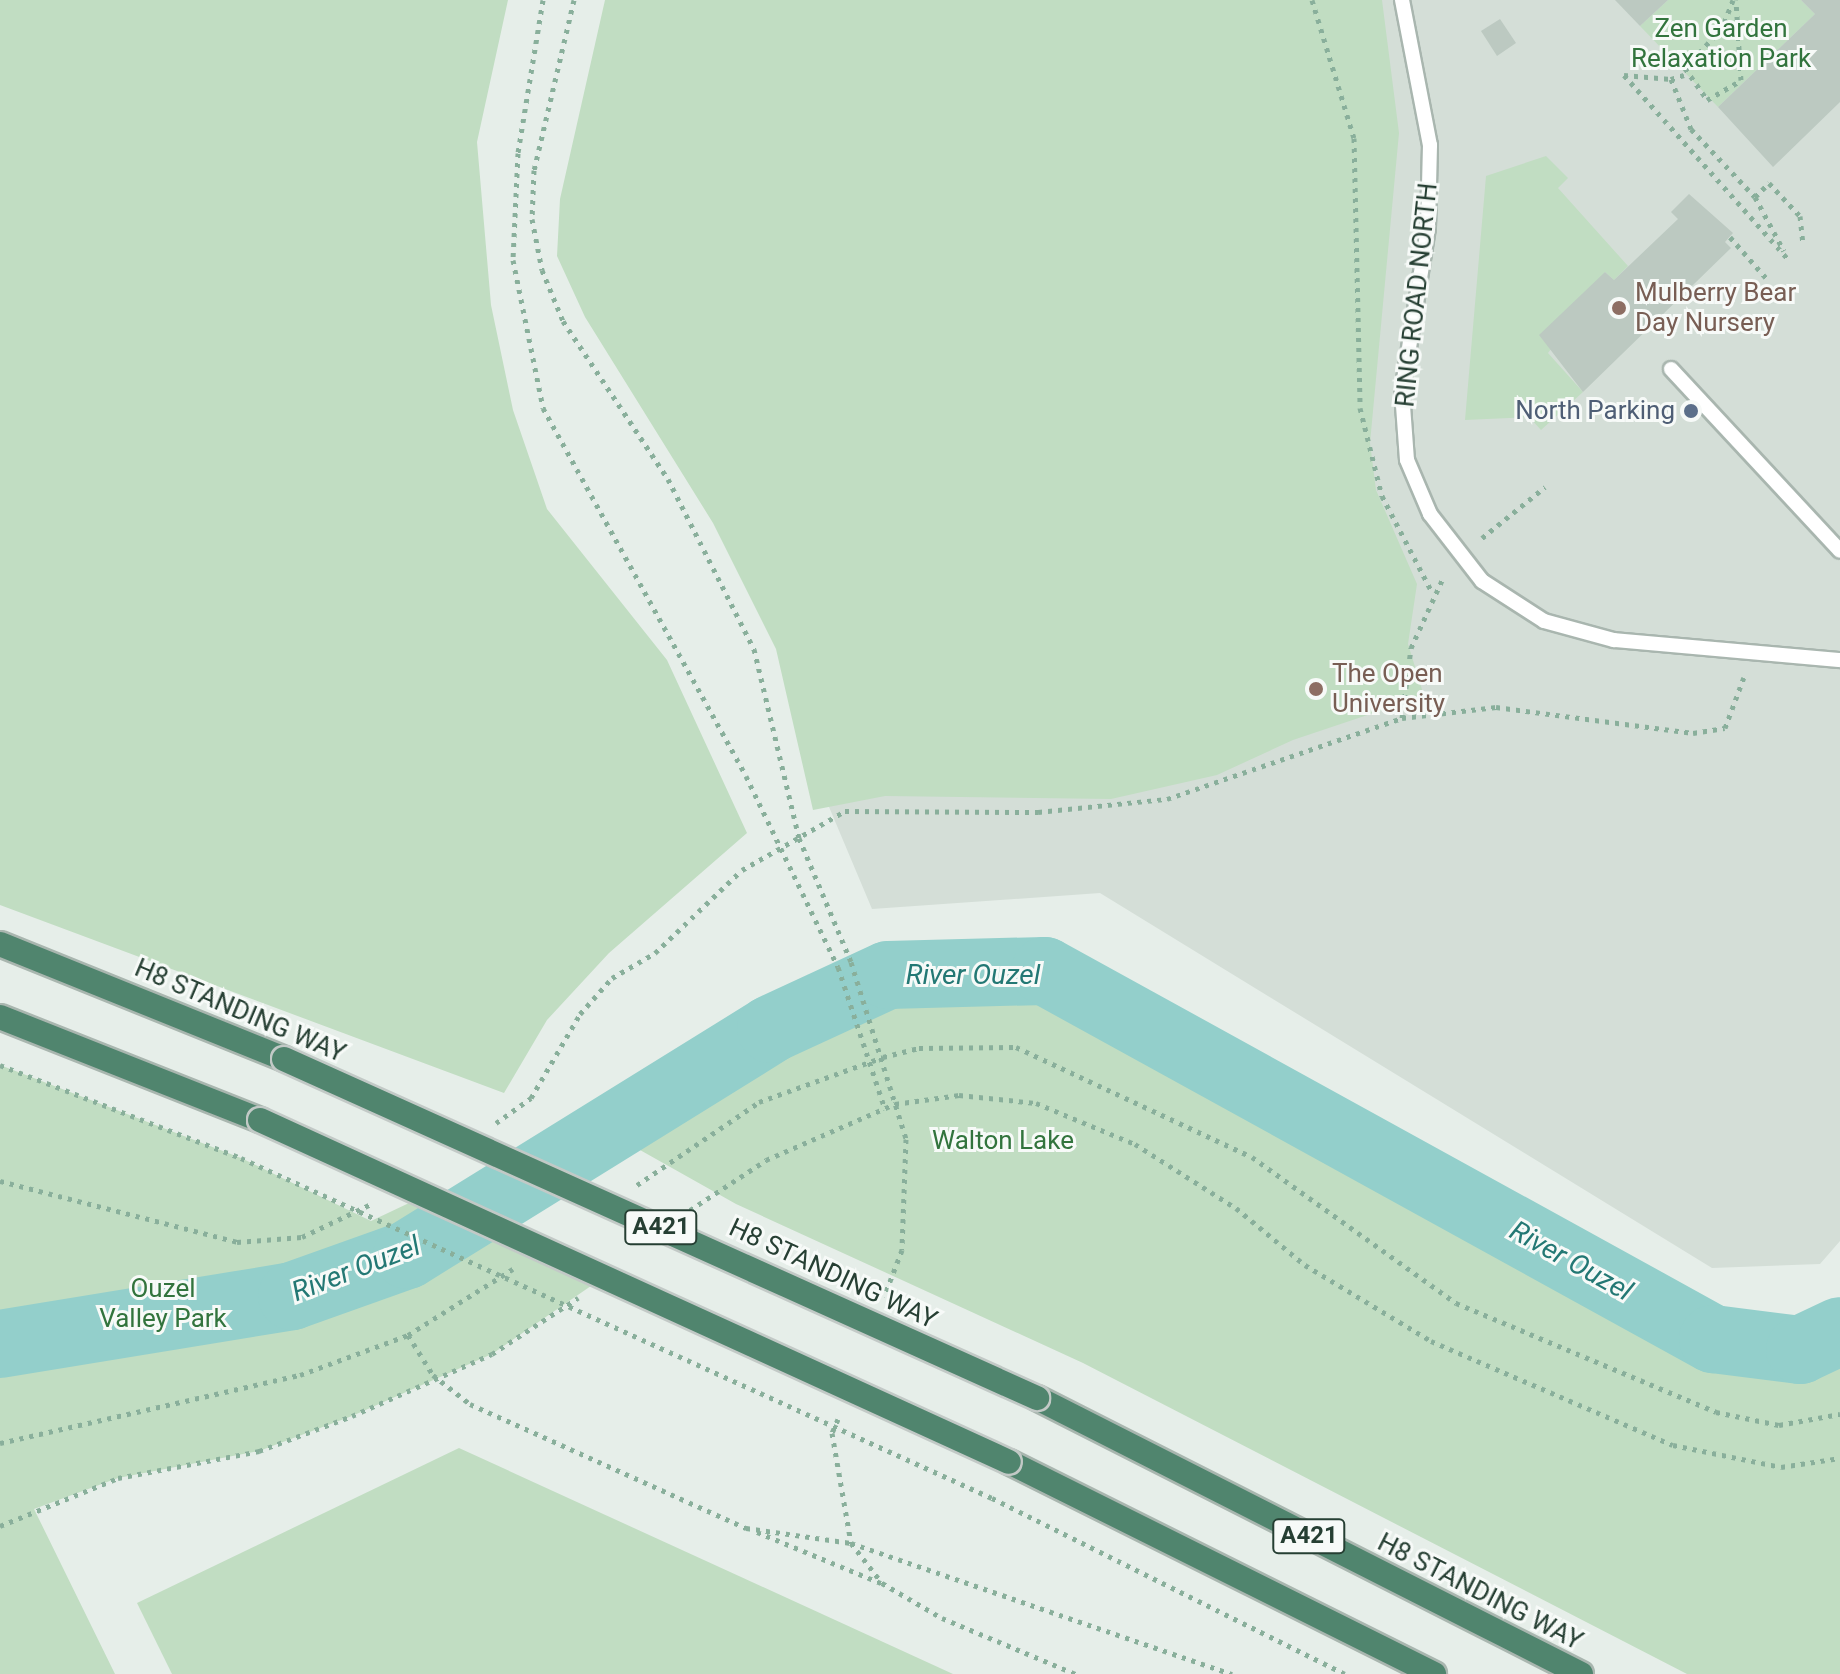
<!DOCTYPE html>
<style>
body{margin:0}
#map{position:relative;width:1840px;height:1674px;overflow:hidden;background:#e6eee9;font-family:Roboto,sans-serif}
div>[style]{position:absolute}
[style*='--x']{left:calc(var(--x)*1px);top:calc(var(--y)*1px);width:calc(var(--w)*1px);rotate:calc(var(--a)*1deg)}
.built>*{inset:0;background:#d4ded7}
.green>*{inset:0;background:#c1ddc2}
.river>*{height:68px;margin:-34px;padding:0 34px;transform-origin:34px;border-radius:34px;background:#93cfcb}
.building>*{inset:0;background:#bcc9c1}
.path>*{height:5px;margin-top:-2.5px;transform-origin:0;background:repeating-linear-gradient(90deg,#89af9b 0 4px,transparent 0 10px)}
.roads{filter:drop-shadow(2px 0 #a9b6af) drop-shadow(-2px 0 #a9b6af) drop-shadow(0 2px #a9b6af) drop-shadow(0 -2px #a9b6af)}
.service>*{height:14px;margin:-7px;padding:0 7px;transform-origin:7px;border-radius:7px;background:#fff}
.trunk>*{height:24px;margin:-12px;padding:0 12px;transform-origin:12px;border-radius:12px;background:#50856e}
.path-bridge>*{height:5px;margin-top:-2.5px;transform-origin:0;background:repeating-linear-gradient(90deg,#89af9b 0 4px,transparent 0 10px)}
.bridges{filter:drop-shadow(2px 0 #c2c9c6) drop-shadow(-2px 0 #c2c9c6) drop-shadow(0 2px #c2c9c6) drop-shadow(0 -2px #c2c9c6)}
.trunk-bridge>*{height:24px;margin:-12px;padding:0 12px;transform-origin:12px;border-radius:12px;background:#50856e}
.dots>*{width:22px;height:22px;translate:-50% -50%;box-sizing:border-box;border:4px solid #f7faf8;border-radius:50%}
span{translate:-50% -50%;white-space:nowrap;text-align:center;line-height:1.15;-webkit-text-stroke:6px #f7faf8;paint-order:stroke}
.shield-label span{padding:2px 6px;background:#f7faf8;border:2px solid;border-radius:6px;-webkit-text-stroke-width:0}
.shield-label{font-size:24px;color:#263f33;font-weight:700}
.park-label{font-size:26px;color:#32743d}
.education-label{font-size:26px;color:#785e54}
.left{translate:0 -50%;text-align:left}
.street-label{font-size:26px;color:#263f33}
.service-label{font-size:26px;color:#4e5e75}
.right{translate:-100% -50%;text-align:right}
.water-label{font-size:28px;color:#237874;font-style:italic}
</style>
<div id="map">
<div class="built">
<i style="clip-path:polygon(635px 0,1840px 0,1840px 1241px,1820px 1264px,1712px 1268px,1100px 893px,872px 909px,816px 776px)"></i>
</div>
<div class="green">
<i style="clip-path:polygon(0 0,508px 0,477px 142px,491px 305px,513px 410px,547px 509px,667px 660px,747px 833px,609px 953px,547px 1020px,504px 1093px,0 905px)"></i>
<i style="clip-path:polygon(605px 0,1382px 0,1399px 133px,1370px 443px,1376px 490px,1417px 584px,1408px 644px,1424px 696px,1293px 740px,1217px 775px,1111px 799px,885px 796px,813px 810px,776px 649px,713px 523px,585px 317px,557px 256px,560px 199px)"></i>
<i style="clip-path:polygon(1668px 0,1801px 0,1815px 14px,1718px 107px,1640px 26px)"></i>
<i style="clip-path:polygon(1546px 156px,1568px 178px,1558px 188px,1628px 266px,1614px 280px,1605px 272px,1548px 353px,1583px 392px,1541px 430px,1529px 417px,1465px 420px,1486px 176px)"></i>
<i style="clip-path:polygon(1045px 971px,1713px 1339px,1800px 1350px,1840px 1331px,1840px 1674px,1687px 1674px,1083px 1363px,736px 1204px,624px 1141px,771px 1029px,888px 975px)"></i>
<i style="clip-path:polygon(0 1065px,241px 1158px,371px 1221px,426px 1195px,604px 1277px,492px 1354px,352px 1416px,259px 1451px,118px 1478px,34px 1509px,115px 1674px,0 1674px)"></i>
<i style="clip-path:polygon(459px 1448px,953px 1674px,172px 1674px,137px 1603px)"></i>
</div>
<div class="river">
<i style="--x:0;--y:1344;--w:296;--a:-9.3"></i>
<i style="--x:292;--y:1296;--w:122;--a:-19.6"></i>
<i style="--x:407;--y:1255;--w:428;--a:-31.8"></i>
<i style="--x:771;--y:1029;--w:129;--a:-24.8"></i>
<i style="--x:888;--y:975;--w:157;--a:-1.5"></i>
<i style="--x:1045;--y:971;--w:763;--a:28.85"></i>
<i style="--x:1713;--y:1339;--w:88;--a:7.2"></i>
<i style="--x:1800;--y:1350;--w:44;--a:-25.4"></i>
</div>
<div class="building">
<i style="clip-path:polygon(1615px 0,1668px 0,1640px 26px)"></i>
<i style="clip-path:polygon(1801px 0,1840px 0,1840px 102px,1773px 167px,1718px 107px,1815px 14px)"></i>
<i style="clip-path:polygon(1500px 19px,1516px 43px,1497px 56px,1481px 31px)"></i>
<i style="clip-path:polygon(1689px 194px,1733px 233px,1725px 242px,1731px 248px,1583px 392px,1539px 335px,1605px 272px,1614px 280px,1678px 219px,1671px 212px)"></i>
</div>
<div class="path">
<i style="--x:543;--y:0;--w:155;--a:99.3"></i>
<i style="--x:518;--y:153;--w:107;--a:92.7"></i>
<i style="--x:513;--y:260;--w:151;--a:78.5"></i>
<i style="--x:543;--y:408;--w:420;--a:61.1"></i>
<i style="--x:746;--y:776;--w:212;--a:64.3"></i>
<i style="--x:838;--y:967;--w:150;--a:71.7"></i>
<i style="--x:574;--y:0;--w:175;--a:103.2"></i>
<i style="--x:534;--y:170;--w:49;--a:92.3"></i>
<i style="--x:532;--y:219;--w:52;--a:78.9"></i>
<i style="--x:542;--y:270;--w:55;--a:67.6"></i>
<i style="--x:563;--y:321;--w:190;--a:56.4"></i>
<i style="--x:668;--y:479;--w:191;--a:63.2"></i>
<i style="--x:754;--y:649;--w:194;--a:76.6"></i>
<i style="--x:799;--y:838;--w:134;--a:67.2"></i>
<i style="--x:851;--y:962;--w:185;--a:72.7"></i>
<i style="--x:906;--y:1139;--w:111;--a:92.1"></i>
<i style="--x:902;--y:1250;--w:50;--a:111"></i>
<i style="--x:1312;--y:0;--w:144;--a:73.1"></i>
<i style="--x:1354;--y:138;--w:270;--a:88.7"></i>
<i style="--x:1360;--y:408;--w:91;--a:76"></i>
<i style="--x:1382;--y:496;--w:108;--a:62.5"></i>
<i style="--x:1733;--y:0;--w:30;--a:111"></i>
<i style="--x:1722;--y:28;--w:54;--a:132.8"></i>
<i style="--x:1685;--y:68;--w:39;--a:55"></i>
<i style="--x:1707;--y:100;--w:39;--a:-30"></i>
<i style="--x:1741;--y:80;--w:80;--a:-93.6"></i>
<i style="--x:1624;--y:75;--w:246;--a:48.3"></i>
<i style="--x:1624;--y:75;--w:47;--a:4.9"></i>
<i style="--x:1684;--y:75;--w:14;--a:163"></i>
<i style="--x:1671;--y:79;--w:54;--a:68.2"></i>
<i style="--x:1691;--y:129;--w:93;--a:46.7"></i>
<i style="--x:1755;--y:197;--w:20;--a:-45"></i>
<i style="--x:1769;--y:183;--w:45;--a:46.8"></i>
<i style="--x:1800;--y:216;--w:29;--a:84"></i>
<i style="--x:1755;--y:197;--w:61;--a:61.8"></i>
<i style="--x:1730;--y:237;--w:56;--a:48.6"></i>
<i style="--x:1482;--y:538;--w:81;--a:-39"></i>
<i style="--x:1402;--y:718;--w:71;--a:-82.7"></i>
<i style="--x:1411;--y:648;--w:79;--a:-65.4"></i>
<i style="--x:0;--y:1065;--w:258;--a:21.1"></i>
<i style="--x:496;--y:1123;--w:43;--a:-35.5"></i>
<i style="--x:531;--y:1098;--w:97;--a:-59.7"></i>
<i style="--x:580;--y:1014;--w:48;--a:-48.4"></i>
<i style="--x:612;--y:978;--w:50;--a:-30.2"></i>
<i style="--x:655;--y:953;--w:120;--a:-43.7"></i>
<i style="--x:742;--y:870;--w:119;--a:-29.8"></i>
<i style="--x:845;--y:811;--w:193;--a:0.3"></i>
<i style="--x:1038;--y:812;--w:130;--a:-5.8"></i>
<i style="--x:1167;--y:799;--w:249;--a:-19"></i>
<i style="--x:1402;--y:718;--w:95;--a:-6.7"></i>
<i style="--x:1496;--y:707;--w:199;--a:7.5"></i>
<i style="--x:1693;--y:733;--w:32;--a:-9"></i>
<i style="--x:1725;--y:728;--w:54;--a:-69.6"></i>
<i style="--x:0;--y:1181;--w:245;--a:14.4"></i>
<i style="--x:237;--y:1242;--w:65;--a:-4.4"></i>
<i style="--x:302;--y:1237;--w:76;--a:-25.6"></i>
<i style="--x:637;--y:1185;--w:148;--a:-34.2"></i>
<i style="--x:759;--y:1102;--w:132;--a:-19.9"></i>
<i style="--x:883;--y:1057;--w:37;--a:-14"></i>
<i style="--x:919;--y:1048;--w:97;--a:-0.6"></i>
<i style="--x:1016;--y:1047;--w:260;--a:25"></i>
<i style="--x:1252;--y:1157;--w:251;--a:35.6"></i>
<i style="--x:1456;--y:1303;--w:282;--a:22.7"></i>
<i style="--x:1716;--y:1412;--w:64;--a:11.7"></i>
<i style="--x:1779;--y:1425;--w:62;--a:-10.2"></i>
<i style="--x:690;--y:1210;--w:91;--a:-33.3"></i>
<i style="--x:766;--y:1160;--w:141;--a:-23.5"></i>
<i style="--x:895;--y:1104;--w:65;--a:-8"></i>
<i style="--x:959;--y:1095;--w:77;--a:5.9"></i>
<i style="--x:1036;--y:1103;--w:107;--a:22.5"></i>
<i style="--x:1135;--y:1144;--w:120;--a:32.4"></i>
<i style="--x:1236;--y:1208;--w:89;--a:39.6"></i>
<i style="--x:1305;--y:1265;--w:147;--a:31.1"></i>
<i style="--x:1431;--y:1341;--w:263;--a:23.3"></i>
<i style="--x:1673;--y:1445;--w:110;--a:11.5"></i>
<i style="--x:1781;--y:1467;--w:60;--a:-8.7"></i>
<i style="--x:408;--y:1335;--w:47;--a:58"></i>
<i style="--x:433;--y:1375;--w:47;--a:38.1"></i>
<i style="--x:470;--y:1404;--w:303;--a:24.2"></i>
<i style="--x:746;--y:1528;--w:106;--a:8.1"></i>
<i style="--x:851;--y:1543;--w:51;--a:52.2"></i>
<i style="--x:882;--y:1583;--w:69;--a:30.3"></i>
<i style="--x:942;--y:1618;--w:145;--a:22.7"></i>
<i style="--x:838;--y:1419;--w:15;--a:113"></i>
<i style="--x:832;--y:1433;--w:112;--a:80.2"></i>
<i style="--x:851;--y:1543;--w:403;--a:19"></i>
<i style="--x:0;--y:1443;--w:308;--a:-12.8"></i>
<i style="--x:300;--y:1375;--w:115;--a:-20.3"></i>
<i style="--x:408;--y:1335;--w:124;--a:-32.2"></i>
<i style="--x:992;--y:1498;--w:394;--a:26.5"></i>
<i style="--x:0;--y:1526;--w:127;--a:-22.1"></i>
<i style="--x:118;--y:1478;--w:144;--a:-10.8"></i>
<i style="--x:259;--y:1451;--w:99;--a:-20.6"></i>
<i style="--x:352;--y:1416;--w:153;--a:-23.9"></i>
<i style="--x:492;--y:1354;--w:103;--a:-33.1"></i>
<i style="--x:757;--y:1532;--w:134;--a:22.4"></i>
</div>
<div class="roads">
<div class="service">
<i style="--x:1402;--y:0;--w:148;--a:79.1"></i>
<i style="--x:1430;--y:145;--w:83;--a:91.4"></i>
<i style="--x:1428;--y:228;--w:166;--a:99"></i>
<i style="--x:1402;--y:392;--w:68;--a:85.8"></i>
<i style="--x:1407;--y:460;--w:59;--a:66.9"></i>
<i style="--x:1430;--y:514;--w:85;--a:52.2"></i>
<i style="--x:1482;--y:581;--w:74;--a:32.8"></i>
<i style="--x:1544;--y:621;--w:73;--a:15.2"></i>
<i style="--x:1614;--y:640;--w:227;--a:5.1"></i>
<i style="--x:1671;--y:369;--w:248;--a:47.1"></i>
</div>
<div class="trunk">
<i style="--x:0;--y:944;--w:306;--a:22"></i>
<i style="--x:0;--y:1017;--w:280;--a:21.6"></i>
<i style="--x:1037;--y:1398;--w:610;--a:26.9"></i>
<i style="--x:1009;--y:1462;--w:475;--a:26.5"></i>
</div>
</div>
<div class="path-bridge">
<i style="--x:241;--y:1158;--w:824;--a:24.36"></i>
</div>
<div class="bridges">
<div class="trunk-bridge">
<i style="--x:284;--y:1059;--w:826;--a:24.24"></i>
<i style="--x:260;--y:1120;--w:823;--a:24.54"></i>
</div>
</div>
<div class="dots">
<i style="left:1619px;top:308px;background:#8d6e63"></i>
<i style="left:1691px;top:411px;background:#5c6f8a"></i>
<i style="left:1316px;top:689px;background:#8d6e63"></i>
</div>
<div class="shield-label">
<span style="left:661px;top:1227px">A421</span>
<span style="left:1309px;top:1536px">A421</span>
</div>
<div class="park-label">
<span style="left:1721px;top:44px">Zen Garden<br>Relaxation Park</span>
<span style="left:1003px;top:1141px">Walton Lake</span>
<span style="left:163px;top:1304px">Ouzel<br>Valley Park</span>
</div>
<div class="education-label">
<span class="left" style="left:1635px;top:308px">Mulberry Bear<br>Day Nursery</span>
<span class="left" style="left:1332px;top:689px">The Open<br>University</span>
</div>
<div class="street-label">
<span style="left:1417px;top:295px;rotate:-84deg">RING ROAD NORTH</span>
<span style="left:240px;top:1011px;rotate:23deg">H8 STANDING WAY</span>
<span style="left:833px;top:1274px;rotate:25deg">H8 STANDING WAY</span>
<span style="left:1480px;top:1592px;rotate:27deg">H8 STANDING WAY</span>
</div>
<div class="service-label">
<span class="right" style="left:1675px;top:411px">North Parking</span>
</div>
<div class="water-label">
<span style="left:973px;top:975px">River Ouzel</span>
<span style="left:1571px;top:1261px;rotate:29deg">River Ouzel</span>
<span style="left:356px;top:1269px;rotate:-21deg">River Ouzel</span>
</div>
</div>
